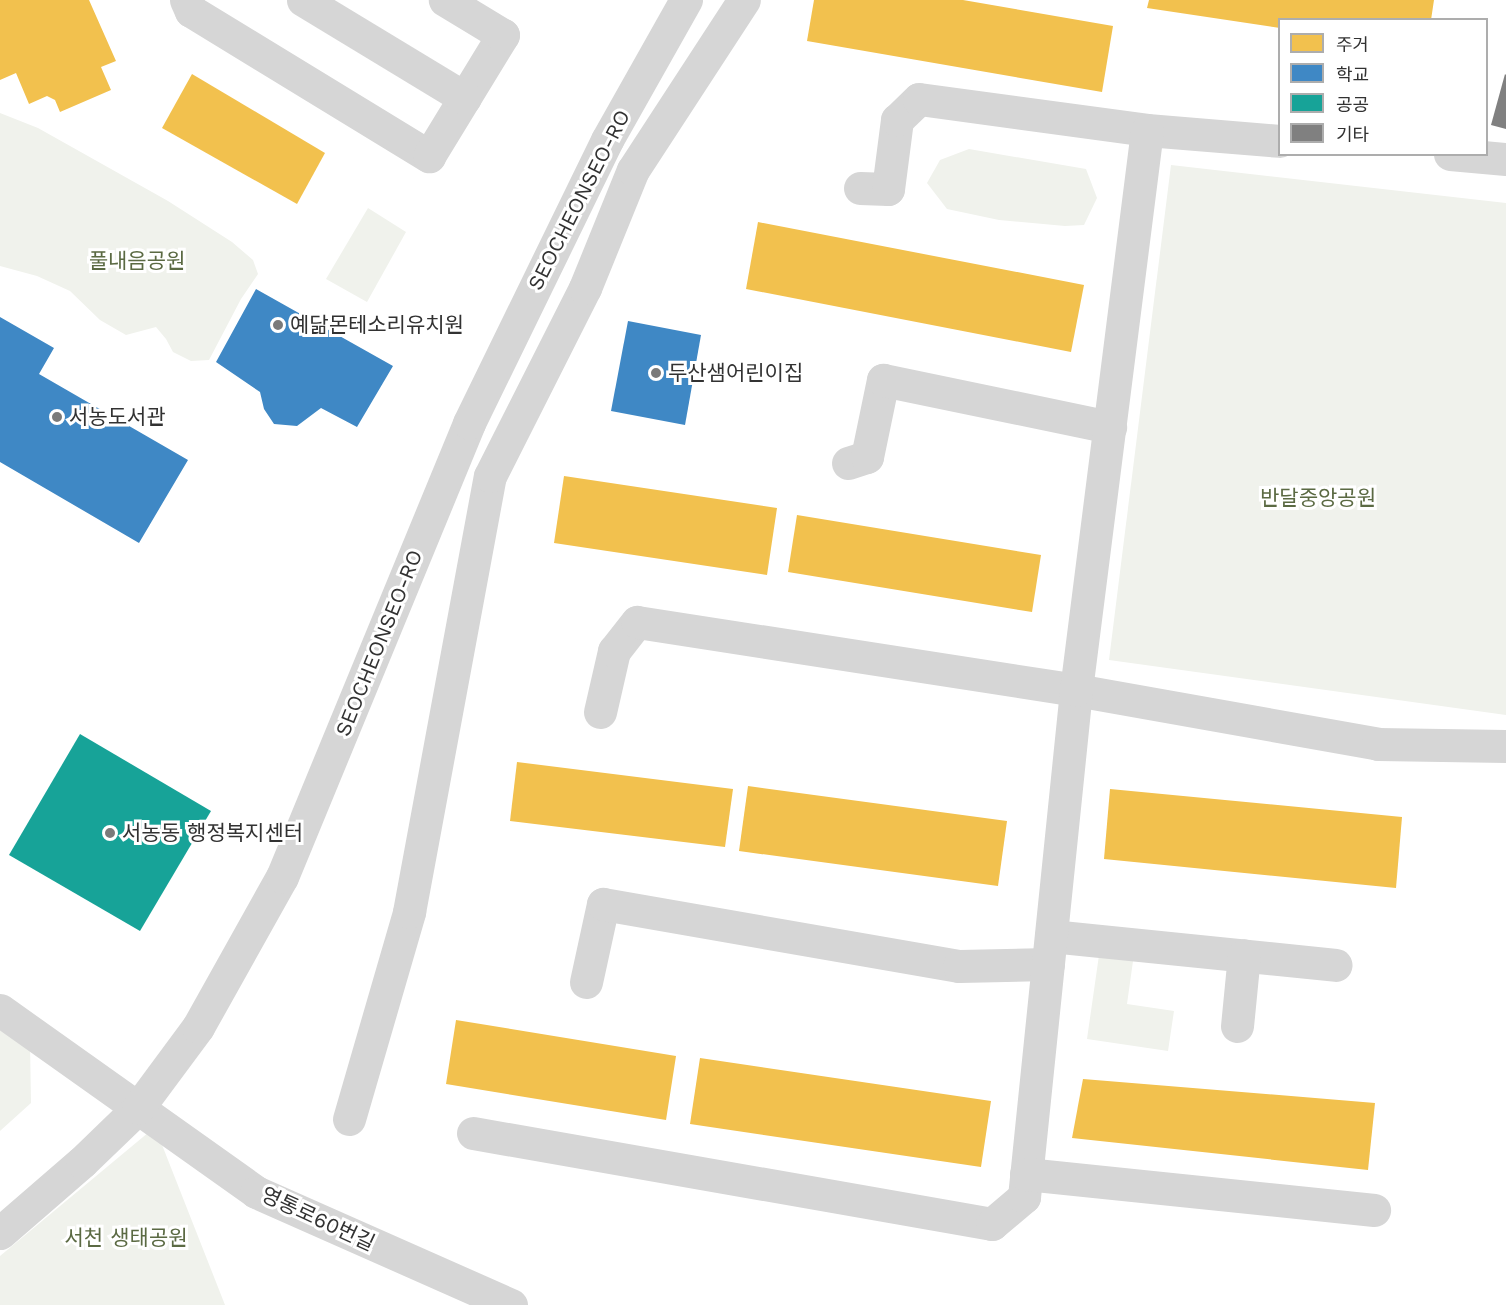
<!DOCTYPE html>
<meta charset="utf-8">
<style>
body{margin:0}
#map{position:relative;width:1506px;height:1305px;overflow:hidden;background:#fff;font-family:"Work Sans","Noto Sans KR",sans-serif}
div>[style]{position:absolute}
[style*='--x']{left:calc(var(--x)*1px);top:calc(var(--y)*1px);width:calc(var(--w)*1px);rotate:calc(var(--a)*1deg)}
.green>*{inset:0;background:#f0f2ec}
.homes>*{inset:0;background:#f2c14e}
.schools>*{inset:0;background:#3f88c5}
.public>*{inset:0;background:#17a398}
.building>*{inset:0;background:#808080}
.minor>*{height:33px;margin:-16.5px;padding:0 16.5px;transform-origin:16.5px;border-radius:16.5px;background:#d6d6d6}
.dots>*{width:16px;height:16px;translate:-50% -50%;box-sizing:border-box;border:3px solid #fff;border-radius:50%}
span{translate:-50% -50%;white-space:nowrap;text-align:center;line-height:1.15;-webkit-text-stroke:6px #fff;paint-order:stroke}
.street-label{font-size:21px;color:#323232}
.park-label{font-size:21px;color:#5b6a43}
.poi-label{font-size:21px;color:#323232}
.left{translate:0 -50%;text-align:left}
.legend{position:absolute;left:1278px;top:18px;width:210px;height:138px;box-sizing:border-box;background:#fff;border:2px solid #adadad;margin:0;padding:8px 10px;list-style:none;font-size:18px;color:#323232}
.legend li{display:flex;align-items:center;gap:12px;height:30px}
.legend b{width:30px;border:2px solid #adadad}
</style>
<div id="map">
<div class="green">
<i style="clip-path:polygon(0 113px,38px 128px,168px 201px,232px 242px,253px 260px,258px 274px,241px 299px,209px 360px,191px 361px,173px 352px,166px 339px,156px 327px,126px 335px,100px 320px,70px 291px,37px 276px,0 266px)"></i>
<i style="clip-path:polygon(969px 149px,1086px 169px,1097px 198px,1084px 225px,1065px 226px,999px 220px,947px 209px,927px 183px,940px 160px)"></i>
<i style="clip-path:polygon(1171px 165px,1506px 203px,1506px 715px,1109px 660px)"></i>
<i style="clip-path:polygon(368px 208px,406px 232px,367px 302px,326px 279px)"></i>
<i style="clip-path:polygon(1100px 948px,1134px 954px,1127px 1004px,1174px 1011px,1168px 1051px,1087px 1039px)"></i>
<i style="clip-path:polygon(0 1025px,30px 1043px,31px 1103px,0 1131px)"></i>
<i style="clip-path:polygon(155px 1127px,225px 1305px,0 1305px,0 1256px)"></i>
</div>
<div class="homes">
<i style="clip-path:polygon(0 0,89px 0,116px 61px,101px 67px,111px 90px,60px 112px,55px 100px,47px 96px,29px 104px,16px 73px,0 80px)"></i>
<i style="clip-path:polygon(814px 0,963px 0,1113px 26px,1102px 92px,807px 41px)"></i>
<i style="clip-path:polygon(1149px 0,1434px 0,1431px 20px,1280px 20px,1280px 28px,1147px 8px)"></i>
<i style="clip-path:polygon(192px 74px,325px 153px,297px 204px,162px 128px)"></i>
<i style="clip-path:polygon(758px 222px,1084px 285px,1071px 352px,746px 289px)"></i>
<i style="clip-path:polygon(564px 476px,777px 508px,767px 575px,554px 543px)"></i>
<i style="clip-path:polygon(797px 515px,1041px 555px,1032px 612px,788px 572px)"></i>
<i style="clip-path:polygon(517px 762px,733px 789px,725px 847px,510px 821px)"></i>
<i style="clip-path:polygon(748px 786px,1007px 821px,998px 886px,739px 851px)"></i>
<i style="clip-path:polygon(1110px 789px,1402px 817px,1396px 888px,1104px 859px)"></i>
<i style="clip-path:polygon(456px 1020px,676px 1056px,666px 1120px,446px 1084px)"></i>
<i style="clip-path:polygon(700px 1058px,991px 1101px,981px 1167px,690px 1124px)"></i>
<i style="clip-path:polygon(1083px 1079px,1375px 1103px,1368px 1170px,1072px 1138px)"></i>
</div>
<div class="schools">
<i style="clip-path:polygon(256px 289px,393px 366px,357px 427px,321px 408px,297px 426px,274px 424px,264px 409px,260px 392px,216px 362px)"></i>
<i style="clip-path:polygon(0 317px,54px 348px,39px 374px,188px 460px,139px 543px,0 462px)"></i>
<i style="clip-path:polygon(628px 321px,701px 335px,685px 425px,611px 411px)"></i>
</div>
<div class="public">
<i style="clip-path:polygon(80px 734px,211px 811px,140px 931px,9px 855px)"></i>
</div>
<div class="building">
<i style="clip-path:polygon(1505px 74px,1506px 75px,1506px 129px,1491px 125px)"></i>
</div>
<div class="minor">
<i style="--x:186;--y:0;--w:12;--a:66"></i>
<i style="--x:191;--y:11;--w:279;--a:31.4"></i>
<i style="--x:429;--y:156;--w:142;--a:-58.6"></i>
<i style="--x:503;--y:35;--w:68;--a:-148.9"></i>
<i style="--x:303;--y:0;--w:189;--a:31.2"></i>
<i style="--x:1450;--y:154;--w:56;--a:5.1"></i>
<i style="--x:860;--y:188;--w:28;--a:2"></i>
<i style="--x:888;--y:189;--w:70;--a:-82.6"></i>
<i style="--x:897;--y:120;--w:30;--a:-44"></i>
<i style="--x:919;--y:99;--w:230;--a:7.7"></i>
<i style="--x:1147;--y:130;--w:133;--a:4.7"></i>
<i style="--x:848;--y:463;--w:20;--a:-18"></i>
<i style="--x:867;--y:457;--w:79;--a:-78.3"></i>
<i style="--x:883;--y:380;--w:232;--a:11.7"></i>
<i style="--x:600;--y:712;--w:63;--a:-77.1"></i>
<i style="--x:614;--y:651;--w:37;--a:-52"></i>
<i style="--x:637;--y:622;--w:444;--a:8.8"></i>
<i style="--x:1076;--y:690;--w:307;--a:10.1"></i>
<i style="--x:1378;--y:744;--w:128;--a:0.9"></i>
<i style="--x:1051;--y:936;--w:286;--a:5.8"></i>
<i style="--x:586;--y:982;--w:80;--a:-77.7"></i>
<i style="--x:603;--y:904;--w:361;--a:9.9"></i>
<i style="--x:959;--y:966;--w:89;--a:-1.3"></i>
<i style="--x:0;--y:1010;--w:314;--a:35.4"></i>
<i style="--x:256;--y:1192;--w:279;--a:23.9"></i>
<i style="--x:1237;--y:1026;--w:71;--a:-84.4"></i>
<i style="--x:349;--y:1119;--w:216;--a:-73.8"></i>
<i style="--x:409;--y:912;--w:443;--a:-79.5"></i>
<i style="--x:490;--y:476;--w:211;--a:-63.2"></i>
<i style="--x:585;--y:288;--w:127;--a:-67.9"></i>
<i style="--x:633;--y:170;--w:203;--a:-56.9"></i>
<i style="--x:473;--y:1133;--w:527;--a:9.94"></i>
<i style="--x:992;--y:1224;--w:42;--a:-40.2"></i>
<i style="--x:1024;--y:1197;--w:510;--a:-84.14"></i>
<i style="--x:1076;--y:690;--w:564;--a:-82.77"></i>
<i style="--x:1026;--y:1174;--w:350;--a:5.9"></i>
<i style="--x:0;--y:1233;--w:108;--a:-40.9"></i>
<i style="--x:82;--y:1162;--w:78;--a:-44"></i>
<i style="--x:138;--y:1108;--w:101;--a:-53.5"></i>
<i style="--x:198;--y:1027;--w:172;--a:-60.8"></i>
<i style="--x:282;--y:877;--w:491;--a:-67.6"></i>
<i style="--x:469;--y:423;--w:315;--a:-64"></i>
<i style="--x:607;--y:140;--w:161;--a:-60.6"></i>
</div>
<div class="dots">
<i style="left:278px;top:325px;background:#7a7a7a"></i>
<i style="left:656px;top:373px;background:#7a7a7a"></i>
<i style="left:57px;top:417px;background:#7a7a7a"></i>
<i style="left:110px;top:833px;background:#7a7a7a"></i>
</div>
<div class="street-label">
<span style="left:579px;top:200px;rotate:-63deg">SEOCHEONSEO-RO</span>
<span style="left:379px;top:643px;rotate:-68deg">SEOCHEONSEO-RO</span>
<span style="left:318px;top:1219px;rotate:25deg">영통로60번길</span>
</div>
<div class="park-label">
<span style="left:137px;top:261px">풀내음공원</span>
<span style="left:1318px;top:498px">반달중앙공원</span>
<span style="left:126px;top:1238px">서천 생태공원</span>
</div>
<div class="poi-label">
<span class="left" style="left:290px;top:325px">예닮몬테소리유치원</span>
<span class="left" style="left:668px;top:373px">두산샘어린이집</span>
<span class="left" style="left:69px;top:417px">서농도서관</span>
<span class="left" style="left:122px;top:833px">서농동 행정복지센터</span>
</div>
<ul class="legend">
<li><b style="height:16px;background:#f2c14e"></b>주거</li>
<li><b style="height:16px;background:#3f88c5"></b>학교</li>
<li><b style="height:16px;background:#17a398"></b>공공</li>
<li><b style="height:16px;background:#808080"></b>기타</li>
</ul>
</div>
